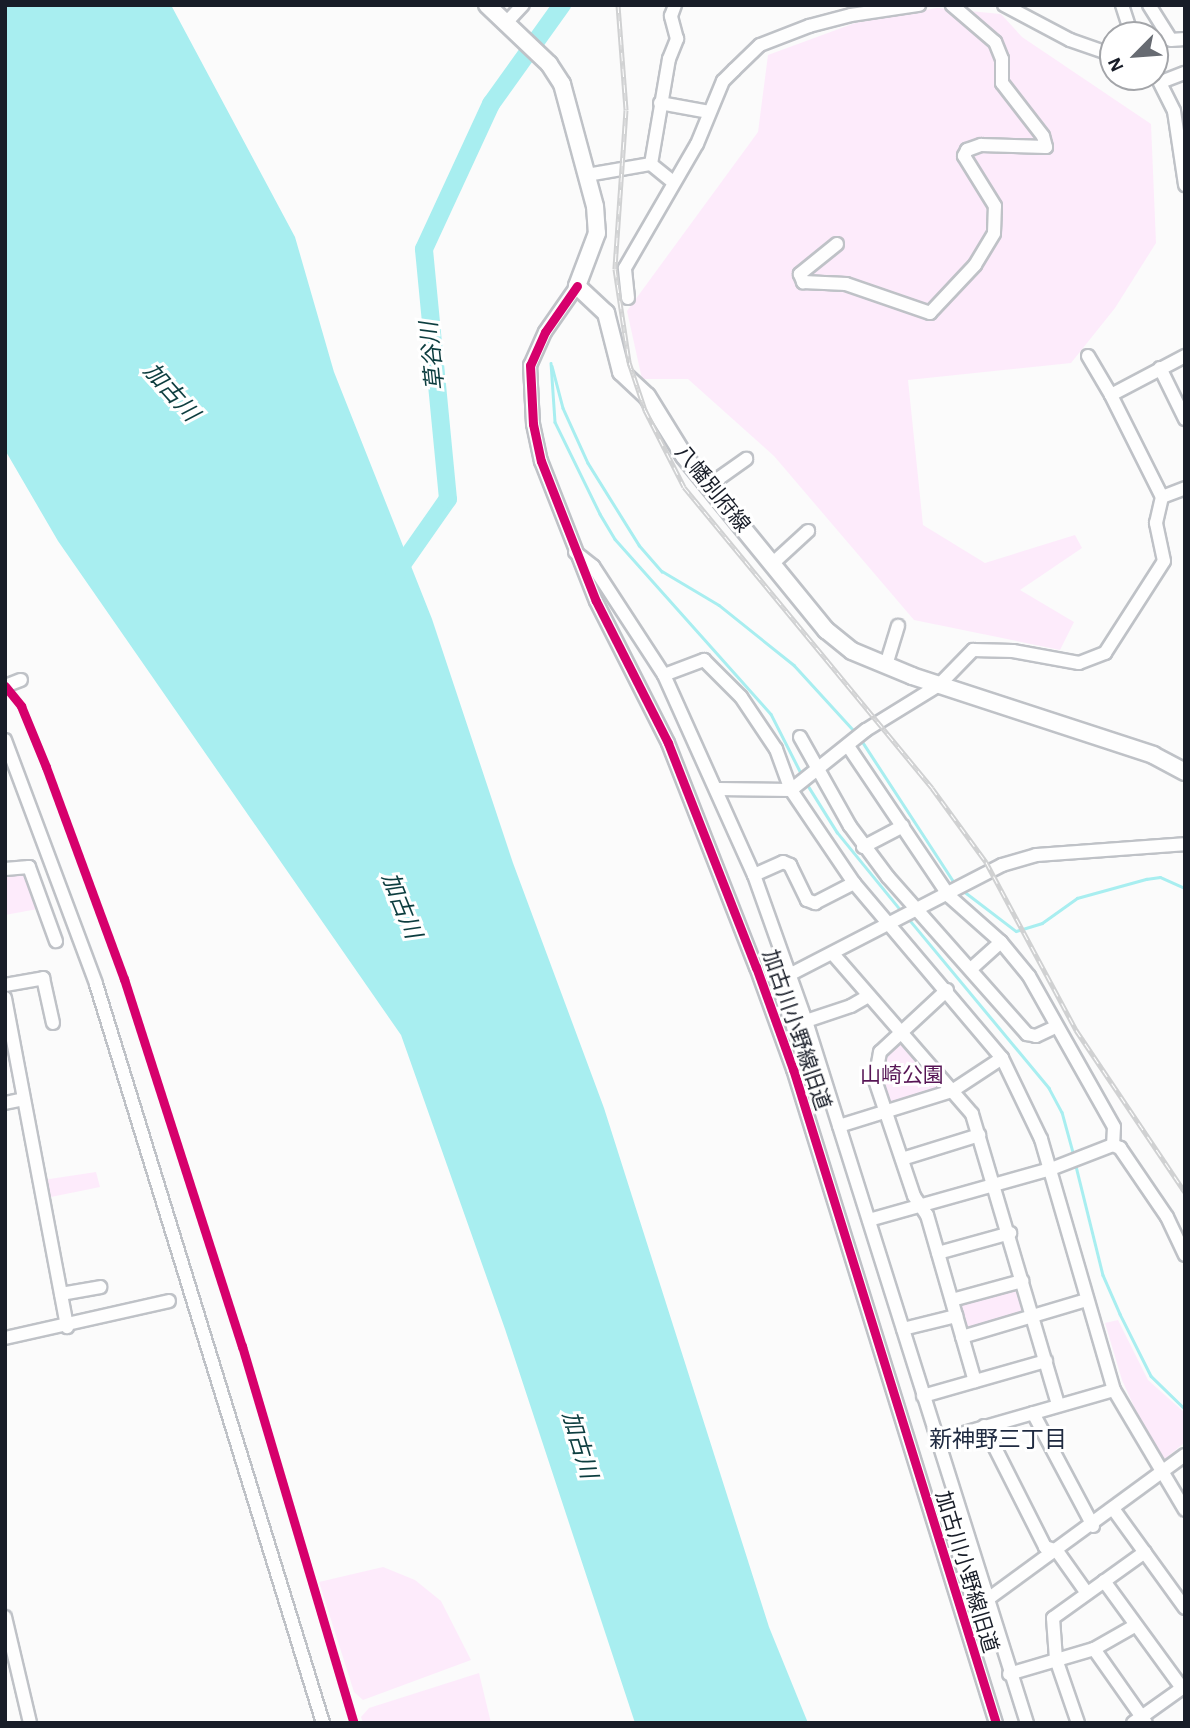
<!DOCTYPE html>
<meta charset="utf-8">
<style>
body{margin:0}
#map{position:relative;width:1190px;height:1728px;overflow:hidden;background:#fbfbfb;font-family:"Alegreya Sans","Noto Sans JP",sans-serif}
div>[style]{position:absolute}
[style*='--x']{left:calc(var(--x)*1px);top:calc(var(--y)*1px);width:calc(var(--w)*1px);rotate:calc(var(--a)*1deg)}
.green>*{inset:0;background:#fdebfb}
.water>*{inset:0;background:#a8eef0}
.stream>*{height:2.5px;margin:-1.25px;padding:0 1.25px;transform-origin:1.25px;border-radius:1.25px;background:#a8eef0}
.river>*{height:18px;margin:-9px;padding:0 9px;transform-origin:9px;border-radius:9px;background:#a8eef0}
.roads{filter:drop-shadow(2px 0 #bfc2c7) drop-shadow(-2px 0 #bfc2c7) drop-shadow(0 2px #bfc2c7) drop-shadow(0 -2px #bfc2c7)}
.minor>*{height:12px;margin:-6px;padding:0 6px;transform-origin:6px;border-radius:6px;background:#fefefe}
.major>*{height:16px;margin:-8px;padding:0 8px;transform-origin:8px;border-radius:8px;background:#fefefe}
.rail>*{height:5px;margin-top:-2.5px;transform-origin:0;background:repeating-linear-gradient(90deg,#fff 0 8px,#d0d1d2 0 16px);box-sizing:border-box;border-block:2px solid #d0d1d2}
.cycleway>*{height:9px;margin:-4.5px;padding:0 4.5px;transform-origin:4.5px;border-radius:4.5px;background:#d6006c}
span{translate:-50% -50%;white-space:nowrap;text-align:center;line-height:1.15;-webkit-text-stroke:6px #fff;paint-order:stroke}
.street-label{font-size:21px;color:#181d28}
.park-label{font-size:21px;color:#571555}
.water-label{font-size:23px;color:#0c3d3f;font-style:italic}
.neighbourhood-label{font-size:23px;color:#202b41}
.frame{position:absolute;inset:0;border:7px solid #181d28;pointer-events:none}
.north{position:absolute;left:1099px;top:21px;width:70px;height:70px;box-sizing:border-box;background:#fff;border:2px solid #a3a5a9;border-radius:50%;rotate:245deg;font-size:19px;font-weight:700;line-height:28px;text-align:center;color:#181d28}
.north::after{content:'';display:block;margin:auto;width:24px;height:32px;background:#676b72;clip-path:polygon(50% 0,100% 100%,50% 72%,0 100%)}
</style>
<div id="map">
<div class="green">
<i style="clip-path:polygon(937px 8px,1001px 14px,1022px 37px,1151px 124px,1156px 243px,1115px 308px,1071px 363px,908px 380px,923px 525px,985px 563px,1075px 535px,1082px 548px,1020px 590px,1074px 622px,1060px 650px,914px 620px,774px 456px,688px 379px,642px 379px,627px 311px,758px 132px,768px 55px,855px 23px)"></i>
<i style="clip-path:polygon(26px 869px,43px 908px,5px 915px,5px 872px)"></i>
<i style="clip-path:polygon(893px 1040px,903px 1040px,942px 1085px,938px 1091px,893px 1106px,885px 1103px,877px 1069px)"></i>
<i style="clip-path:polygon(96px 1172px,100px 1187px,46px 1198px,43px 1180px)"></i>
<i style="clip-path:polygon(1019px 1283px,1026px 1314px,970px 1329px,964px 1325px,958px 1309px,962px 1299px)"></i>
<i style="clip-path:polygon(1118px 1320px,1148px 1380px,1185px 1413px,1185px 1442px,1165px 1459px,1146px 1433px,1122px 1380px,1105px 1323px)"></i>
<i style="clip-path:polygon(383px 1567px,415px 1580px,441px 1601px,471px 1660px,363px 1700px,354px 1692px,319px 1582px)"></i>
<i style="clip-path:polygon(479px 1673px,491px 1723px,363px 1723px,361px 1717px,369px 1708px)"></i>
</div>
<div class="water">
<i style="clip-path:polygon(5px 5px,171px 5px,295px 237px,334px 372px,432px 619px,513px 863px,604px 1108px,769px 1627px,808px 1723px,635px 1723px,505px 1329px,401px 1035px,58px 541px,5px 450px)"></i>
</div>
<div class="stream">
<i style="--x:551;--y:363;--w:59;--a:86.1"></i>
<i style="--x:555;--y:422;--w:102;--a:63.9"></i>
<i style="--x:600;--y:514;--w:29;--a:59"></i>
<i style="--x:615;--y:539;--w:234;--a:48.3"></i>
<i style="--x:771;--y:714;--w:68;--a:63.1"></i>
<i style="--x:552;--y:366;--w:43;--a:75.3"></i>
<i style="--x:563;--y:408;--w:60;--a:65.6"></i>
<i style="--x:588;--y:463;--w:97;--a:58.1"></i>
<i style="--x:639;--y:545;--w:35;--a:49"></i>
<i style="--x:662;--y:571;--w:66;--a:30.8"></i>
<i style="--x:719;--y:605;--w:96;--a:38.7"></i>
<i style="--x:794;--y:665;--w:92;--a:47.6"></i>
<i style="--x:860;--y:738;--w:176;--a:56.9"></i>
<i style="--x:807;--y:784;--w:57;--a:58"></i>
<i style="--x:837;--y:832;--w:104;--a:50.8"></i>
<i style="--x:961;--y:889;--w:69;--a:37.4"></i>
<i style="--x:1016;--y:931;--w:27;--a:-17"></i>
<i style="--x:1042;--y:923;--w:43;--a:-35.5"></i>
<i style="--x:1077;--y:898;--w:72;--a:-15.4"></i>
<i style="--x:1146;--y:879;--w:14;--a:-8"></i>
<i style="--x:1160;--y:877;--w:27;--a:24"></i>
<i style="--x:908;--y:918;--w:221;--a:50.3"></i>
<i style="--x:1049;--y:1088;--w:27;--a:62"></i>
<i style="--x:1062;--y:1112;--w:46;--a:74.7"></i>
<i style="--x:1076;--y:1166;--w:112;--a:76.1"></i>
<i style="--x:1103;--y:1275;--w:43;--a:66.4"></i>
<i style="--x:1120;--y:1314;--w:69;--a:63.4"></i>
<i style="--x:1151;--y:1376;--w:47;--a:44.1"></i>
</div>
<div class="river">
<i style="--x:394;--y:576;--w:94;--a:-55"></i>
<i style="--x:448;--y:499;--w:251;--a:-95.5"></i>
<i style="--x:424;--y:249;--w:160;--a:-65.2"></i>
<i style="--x:491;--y:104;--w:122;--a:-54.4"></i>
</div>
<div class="roads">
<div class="minor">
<i style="--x:1004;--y:5;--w:75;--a:27.9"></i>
<i style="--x:1070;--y:40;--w:46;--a:19.2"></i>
<i style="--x:1122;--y:5;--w:32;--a:72"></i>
<i style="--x:1149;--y:5;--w:41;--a:57.8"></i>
<i style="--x:1171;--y:40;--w:14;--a:-4"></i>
<i style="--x:505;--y:24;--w:26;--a:-47"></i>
<i style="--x:1155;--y:73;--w:42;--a:63.4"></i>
<i style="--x:1174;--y:111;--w:75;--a:81.5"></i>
<i style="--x:1161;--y:82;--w:26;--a:-21"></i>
<i style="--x:660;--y:103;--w:50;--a:10.4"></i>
<i style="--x:587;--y:175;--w:65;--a:-9.8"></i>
<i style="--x:673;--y:182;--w:28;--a:-141"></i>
<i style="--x:651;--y:164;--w:107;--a:-80.3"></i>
<i style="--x:669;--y:59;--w:22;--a:-68"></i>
<i style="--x:677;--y:39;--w:24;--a:-105"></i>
<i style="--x:671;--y:16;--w:12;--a:-70"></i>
<i style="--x:837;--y:244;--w:48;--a:141"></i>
<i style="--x:800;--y:274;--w:9;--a:69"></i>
<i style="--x:803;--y:282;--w:43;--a:2.7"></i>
<i style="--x:846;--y:284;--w:89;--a:19"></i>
<i style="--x:930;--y:313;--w:66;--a:-46.8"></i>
<i style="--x:975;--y:265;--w:37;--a:-59"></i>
<i style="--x:994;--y:233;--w:27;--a:-88"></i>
<i style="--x:995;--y:206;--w:59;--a:-121.8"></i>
<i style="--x:964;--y:156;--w:7;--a:-63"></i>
<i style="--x:967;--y:150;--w:15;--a:-20"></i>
<i style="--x:981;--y:145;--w:65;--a:1.8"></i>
<i style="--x:1046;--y:147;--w:11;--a:-105"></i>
<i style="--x:1043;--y:136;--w:67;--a:-127.7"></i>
<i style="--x:1002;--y:83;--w:24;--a:-90"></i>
<i style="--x:1002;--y:59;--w:18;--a:-112"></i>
<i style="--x:995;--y:42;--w:57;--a:-139.3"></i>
<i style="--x:577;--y:286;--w:56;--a:124.8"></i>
<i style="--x:545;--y:332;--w:36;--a:114"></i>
<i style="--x:530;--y:365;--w:59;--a:87.1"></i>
<i style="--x:533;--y:424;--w:38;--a:78"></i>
<i style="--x:541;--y:461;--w:150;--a:68.6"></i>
<i style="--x:596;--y:601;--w:159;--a:63.1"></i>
<i style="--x:668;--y:743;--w:241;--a:68.6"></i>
<i style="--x:756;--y:967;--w:109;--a:70.1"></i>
<i style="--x:793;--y:1069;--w:685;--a:72.76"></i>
<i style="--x:628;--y:298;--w:30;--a:-96"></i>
<i style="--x:625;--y:268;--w:143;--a:-59.9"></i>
<i style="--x:697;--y:144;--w:68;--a:-67.6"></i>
<i style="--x:723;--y:81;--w:16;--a:-45"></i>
<i style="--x:734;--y:70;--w:36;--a:-44"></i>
<i style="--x:760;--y:45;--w:53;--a:-21.2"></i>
<i style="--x:809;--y:26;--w:43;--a:-14.7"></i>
<i style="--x:851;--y:15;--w:69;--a:-8.4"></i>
<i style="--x:1088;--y:356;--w:45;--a:59.5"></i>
<i style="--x:1160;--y:368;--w:57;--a:63.9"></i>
<i style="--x:708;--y:486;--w:47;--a:-35.4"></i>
<i style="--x:1162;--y:497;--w:25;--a:-21"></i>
<i style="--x:575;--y:552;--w:23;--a:38"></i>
<i style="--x:593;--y:566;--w:130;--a:56.9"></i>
<i style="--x:664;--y:675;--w:219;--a:65.8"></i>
<i style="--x:754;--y:875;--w:155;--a:70.4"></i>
<i style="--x:806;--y:1021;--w:736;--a:72.53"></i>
<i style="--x:772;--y:564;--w:49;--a:-42.5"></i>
<i style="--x:886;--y:665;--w:41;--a:-72.9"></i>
<i style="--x:664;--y:675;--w:43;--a:-20.6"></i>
<i style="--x:704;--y:660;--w:52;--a:45"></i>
<i style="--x:741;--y:697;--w:63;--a:56.1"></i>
<i style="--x:776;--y:749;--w:44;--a:69.9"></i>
<i style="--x:791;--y:790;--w:112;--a:55.9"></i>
<i style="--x:854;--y:883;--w:229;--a:49.8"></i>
<i style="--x:1002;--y:1058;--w:90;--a:64.3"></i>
<i style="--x:1041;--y:1139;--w:261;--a:73.8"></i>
<i style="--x:1114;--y:1390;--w:139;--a:59.4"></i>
<i style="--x:5;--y:686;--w:17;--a:-21"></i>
<i style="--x:800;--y:737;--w:102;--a:60.7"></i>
<i style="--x:850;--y:826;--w:64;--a:53.3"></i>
<i style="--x:888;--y:877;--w:210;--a:48.5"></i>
<i style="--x:1027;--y:1034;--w:9;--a:13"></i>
<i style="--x:1036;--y:1036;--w:21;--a:-25"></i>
<i style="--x:5;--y:740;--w:260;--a:69.5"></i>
<i style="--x:96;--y:984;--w:773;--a:72.92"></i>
<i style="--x:848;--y:746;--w:181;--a:56"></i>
<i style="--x:949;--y:896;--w:69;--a:41.5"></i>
<i style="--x:1001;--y:942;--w:44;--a:50.5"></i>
<i style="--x:1029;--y:976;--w:173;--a:60.6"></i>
<i style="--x:1114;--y:1127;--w:18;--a:93"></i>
<i style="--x:718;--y:789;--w:73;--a:0.8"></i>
<i style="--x:791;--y:790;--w:96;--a:-38.7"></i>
<i style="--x:866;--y:730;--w:86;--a:-31.7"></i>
<i style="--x:939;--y:685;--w:49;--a:-45.8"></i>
<i style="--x:973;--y:650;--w:40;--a:1.4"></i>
<i style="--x:1013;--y:651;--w:67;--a:10.3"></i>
<i style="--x:1079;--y:663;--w:28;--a:-21"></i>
<i style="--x:1105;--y:653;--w:109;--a:-57.3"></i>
<i style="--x:1164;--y:561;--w:39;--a:-102"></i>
<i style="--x:1156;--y:523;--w:27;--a:-77"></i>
<i style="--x:1162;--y:497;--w:114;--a:-116.6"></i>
<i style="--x:1111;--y:395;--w:84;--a:-27.8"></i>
<i style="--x:863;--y:847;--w:45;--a:-27.7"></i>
<i style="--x:5;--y:869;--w:24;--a:-5"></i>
<i style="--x:29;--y:867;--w:79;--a:70"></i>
<i style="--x:754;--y:875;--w:32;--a:-24"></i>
<i style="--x:783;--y:862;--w:8;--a:23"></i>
<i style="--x:790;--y:865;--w:39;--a:64"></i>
<i style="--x:807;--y:900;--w:9;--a:21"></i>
<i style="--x:815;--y:903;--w:44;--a:-27.1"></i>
<i style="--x:833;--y:954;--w:212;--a:49"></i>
<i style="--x:972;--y:1114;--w:303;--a:73.5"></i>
<i style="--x:972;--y:968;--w:39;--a:-42"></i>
<i style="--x:789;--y:975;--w:240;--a:-27.3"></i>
<i style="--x:1002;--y:865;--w:35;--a:-16"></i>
<i style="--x:1036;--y:855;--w:149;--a:-4.2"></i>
<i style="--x:5;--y:985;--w:39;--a:-10"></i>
<i style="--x:43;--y:978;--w:46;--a:77.5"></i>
<i style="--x:947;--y:990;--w:91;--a:137.2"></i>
<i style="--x:880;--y:1052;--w:28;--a:100"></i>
<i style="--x:875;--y:1080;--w:122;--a:71.4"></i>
<i style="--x:914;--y:1196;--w:23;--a:56"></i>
<i style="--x:927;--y:1215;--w:173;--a:73.9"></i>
<i style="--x:5;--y:998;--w:335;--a:79.3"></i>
<i style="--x:806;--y:1021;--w:47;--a:-18.4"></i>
<i style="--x:851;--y:1006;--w:20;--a:-30"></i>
<i style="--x:5;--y:1103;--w:19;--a:-12"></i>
<i style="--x:839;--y:1126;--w:118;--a:-17.2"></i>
<i style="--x:952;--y:1091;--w:60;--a:-33.4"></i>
<i style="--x:902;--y:1159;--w:81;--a:-17.3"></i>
<i style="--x:869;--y:1220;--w:189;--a:-15.7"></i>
<i style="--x:1051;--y:1169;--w:66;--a:-21.2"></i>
<i style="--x:1113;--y:1145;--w:8;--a:23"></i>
<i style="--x:1120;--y:1148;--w:83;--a:55.7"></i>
<i style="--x:1167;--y:1217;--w:42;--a:64.7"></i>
<i style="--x:938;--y:1253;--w:75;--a:-15.5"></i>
<i style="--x:61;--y:1294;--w:40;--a:-10"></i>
<i style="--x:952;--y:1300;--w:73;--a:-15.2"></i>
<i style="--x:903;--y:1329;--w:55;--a:-13.8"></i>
<i style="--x:962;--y:1337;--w:129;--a:-16.6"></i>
<i style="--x:5;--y:1338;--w:168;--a:-12.7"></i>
<i style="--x:923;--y:1396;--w:128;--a:-15.9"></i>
<i style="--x:1033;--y:1413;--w:128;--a:62"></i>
<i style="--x:984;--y:1426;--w:136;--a:63.2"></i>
<i style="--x:1045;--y:1547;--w:13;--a:18"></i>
<i style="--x:1057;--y:1551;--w:50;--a:54.7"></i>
<i style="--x:936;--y:1441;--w:185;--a:-16"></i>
<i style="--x:1114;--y:1510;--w:121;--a:54.1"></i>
<i style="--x:1104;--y:1581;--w:132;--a:53.9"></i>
<i style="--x:988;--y:1599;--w:244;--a:-36.2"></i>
<i style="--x:5;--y:1617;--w:109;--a:76.7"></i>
<i style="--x:1094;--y:1649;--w:90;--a:54.9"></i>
<i style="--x:1009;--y:1674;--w:89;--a:-16.4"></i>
<i style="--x:1094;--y:1649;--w:48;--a:-29.7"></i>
<i style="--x:1078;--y:1723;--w:68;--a:-109"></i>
<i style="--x:1056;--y:1659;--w:41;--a:-94.2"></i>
<i style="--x:1053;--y:1618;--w:113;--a:-35.7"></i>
<i style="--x:1133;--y:1723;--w:64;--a:-35.4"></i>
</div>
<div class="major">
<i style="--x:487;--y:5;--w:86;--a:43.6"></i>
<i style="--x:549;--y:64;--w:24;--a:57"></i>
<i style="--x:562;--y:84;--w:126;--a:74.9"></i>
<i style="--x:595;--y:206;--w:27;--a:86"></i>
<i style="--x:597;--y:233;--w:57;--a:110.7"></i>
<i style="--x:577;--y:286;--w:40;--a:43"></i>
<i style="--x:606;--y:313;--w:61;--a:75.7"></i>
<i style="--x:621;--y:372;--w:35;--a:43"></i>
<i style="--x:647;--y:396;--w:70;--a:58.3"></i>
<i style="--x:684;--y:456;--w:225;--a:50.8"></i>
<i style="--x:826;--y:630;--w:33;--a:39"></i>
<i style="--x:852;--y:651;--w:65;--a:22.6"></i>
<i style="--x:912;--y:676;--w:254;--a:18.1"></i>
<i style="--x:1153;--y:755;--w:36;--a:28"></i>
</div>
</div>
<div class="rail">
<i style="--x:618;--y:5;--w:105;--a:85.6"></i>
<i style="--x:626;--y:110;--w:159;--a:94"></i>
<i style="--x:615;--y:269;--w:94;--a:81.4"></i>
<i style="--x:629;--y:362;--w:51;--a:71.6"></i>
<i style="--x:645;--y:410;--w:86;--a:63.1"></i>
<i style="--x:684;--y:487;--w:390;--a:50.5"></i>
<i style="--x:932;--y:788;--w:92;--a:53.9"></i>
<i style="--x:986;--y:862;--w:191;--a:61.8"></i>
<i style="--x:1076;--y:1030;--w:195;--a:56.1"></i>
</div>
<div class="cycleway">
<i style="--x:577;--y:286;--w:56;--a:124.8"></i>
<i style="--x:545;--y:332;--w:36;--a:114"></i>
<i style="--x:530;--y:365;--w:59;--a:87.1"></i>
<i style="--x:533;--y:424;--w:38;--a:78"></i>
<i style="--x:541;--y:461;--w:150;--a:68.6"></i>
<i style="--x:596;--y:601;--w:159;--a:63.1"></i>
<i style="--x:668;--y:743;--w:241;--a:68.6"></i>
<i style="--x:756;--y:967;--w:109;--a:70.1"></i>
<i style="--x:793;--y:1069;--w:685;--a:72.76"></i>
<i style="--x:5;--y:686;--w:26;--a:51"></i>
<i style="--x:21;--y:706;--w:66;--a:67.7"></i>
<i style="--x:46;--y:767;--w:226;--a:69.8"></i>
<i style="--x:124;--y:979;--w:386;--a:72.2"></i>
<i style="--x:242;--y:1346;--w:393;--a:73.5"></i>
</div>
<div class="street-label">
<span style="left:712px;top:489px;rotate:51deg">八幡別府線</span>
<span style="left:796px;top:1030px;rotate:71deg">加古川小野線旧道</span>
<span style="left:966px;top:1572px;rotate:73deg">加古川小野線旧道</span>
</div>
<div class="park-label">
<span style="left:902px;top:1076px">山崎公園</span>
</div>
<div class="water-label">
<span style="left:434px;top:356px;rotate:-96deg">草谷川</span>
<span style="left:170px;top:393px;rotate:48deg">加古川</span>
<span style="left:400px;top:906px;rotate:68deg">加古川</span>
<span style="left:578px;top:1445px;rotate:73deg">加古川</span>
</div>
<div class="neighbourhood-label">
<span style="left:998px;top:1441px">新神野三丁目</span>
</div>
<div class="frame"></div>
<div class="north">N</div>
</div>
